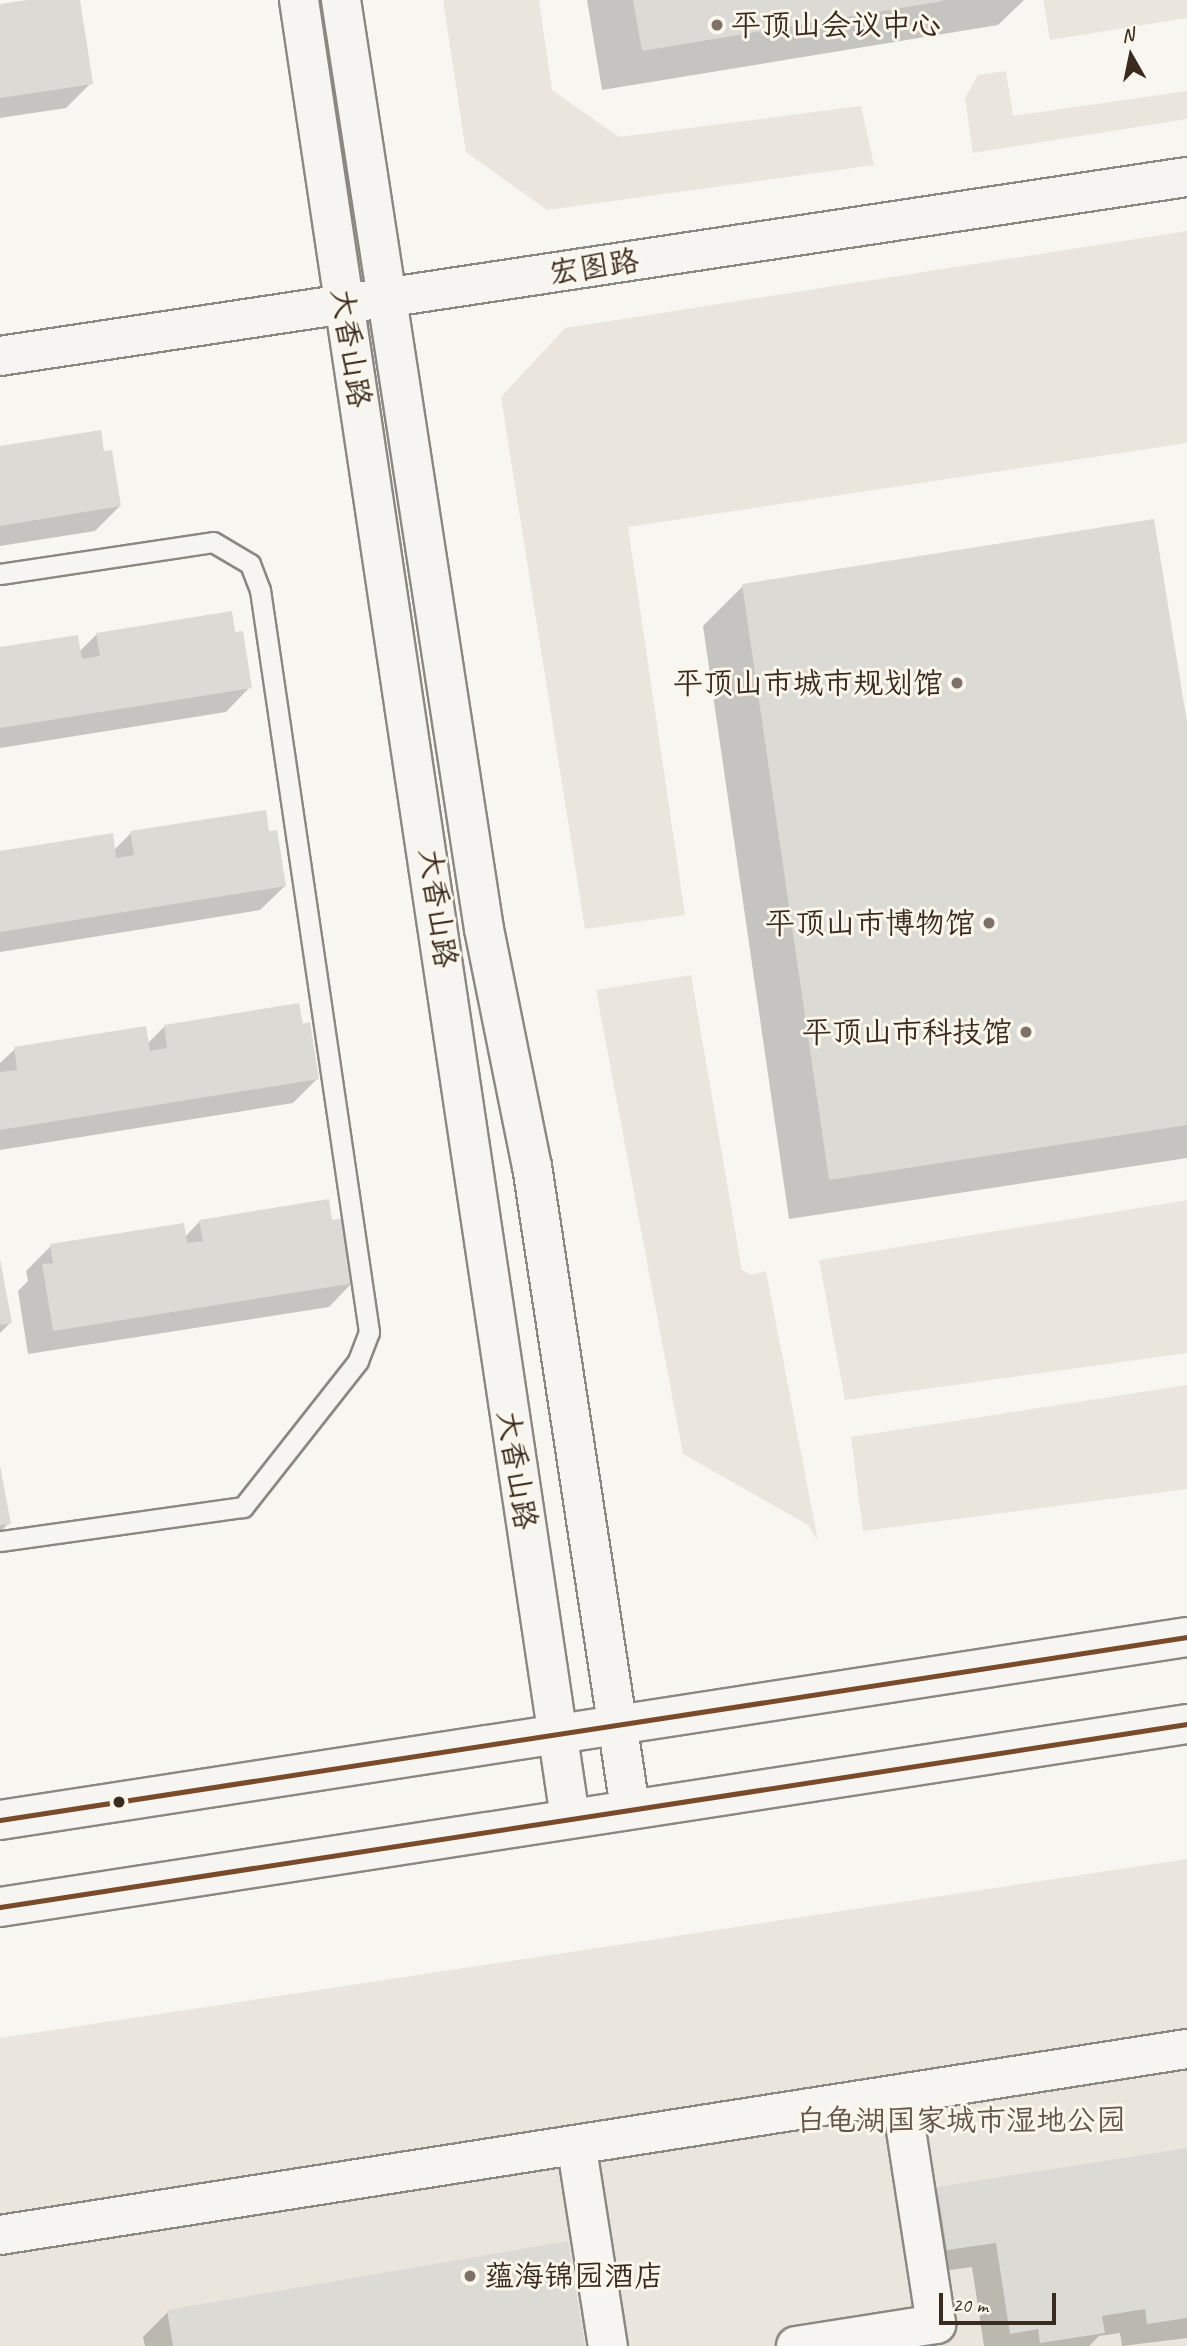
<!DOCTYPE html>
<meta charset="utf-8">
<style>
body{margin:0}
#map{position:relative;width:1187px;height:2346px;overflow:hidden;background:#f8f6f0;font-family:Caveat,"LXGW WenKai TC",sans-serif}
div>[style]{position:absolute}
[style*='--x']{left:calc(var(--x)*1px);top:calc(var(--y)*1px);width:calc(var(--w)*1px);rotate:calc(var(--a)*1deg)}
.green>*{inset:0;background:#eae6dd}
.shadow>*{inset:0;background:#0003}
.building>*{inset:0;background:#dcdad5}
.roads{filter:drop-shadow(2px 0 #8b8781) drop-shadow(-2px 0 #8b8781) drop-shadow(0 2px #8b8781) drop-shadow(0 -2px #8b8781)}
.service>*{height:19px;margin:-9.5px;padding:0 9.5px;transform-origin:9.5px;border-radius:9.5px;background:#f6f5f1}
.minor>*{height:38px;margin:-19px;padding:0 19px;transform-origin:19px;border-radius:19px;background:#f6f5f1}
.tertiary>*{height:38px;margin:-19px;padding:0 19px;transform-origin:19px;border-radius:19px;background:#f6f5f1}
.secondary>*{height:38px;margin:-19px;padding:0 19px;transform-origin:19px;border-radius:19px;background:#f6f5f1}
.primary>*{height:38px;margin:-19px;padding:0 19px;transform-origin:19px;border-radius:19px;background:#f6f5f1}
.bus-1>*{height:5px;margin:-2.5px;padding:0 2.5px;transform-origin:2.5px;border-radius:2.5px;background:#7a4b2a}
.dots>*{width:19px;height:19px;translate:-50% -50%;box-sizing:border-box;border:4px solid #fbf7ec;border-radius:50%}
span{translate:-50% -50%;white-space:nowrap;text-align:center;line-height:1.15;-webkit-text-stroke:6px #fbf7ec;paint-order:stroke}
.poi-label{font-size:30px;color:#3b2a1e}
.left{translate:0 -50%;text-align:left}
.right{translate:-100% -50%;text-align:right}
.street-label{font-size:30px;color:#3b2a1e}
.park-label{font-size:30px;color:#64564a}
.north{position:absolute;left:1096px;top:21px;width:70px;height:70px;-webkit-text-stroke:5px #fbf7ec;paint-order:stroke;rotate:351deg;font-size:19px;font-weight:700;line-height:28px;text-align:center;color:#3b2a1e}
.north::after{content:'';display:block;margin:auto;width:24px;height:32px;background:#3b2a1e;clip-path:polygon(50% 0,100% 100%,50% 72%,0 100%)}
.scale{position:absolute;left:939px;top:2293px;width:117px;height:32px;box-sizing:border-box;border:4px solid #3b2a1e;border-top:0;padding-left:9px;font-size:21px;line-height:24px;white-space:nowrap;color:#3b2a1e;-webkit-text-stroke:5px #fbf7ec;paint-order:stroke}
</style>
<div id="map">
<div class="green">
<i style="clip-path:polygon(443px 0,539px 0,552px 90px,619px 137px,861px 106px,874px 165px,547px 210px,466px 152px)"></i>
<i style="clip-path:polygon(1043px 0,1187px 0,1187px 18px,1050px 40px)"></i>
<i style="clip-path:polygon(1006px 71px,1013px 116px,1187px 91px,1187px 119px,973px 153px,965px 98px,978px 75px)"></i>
<i style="clip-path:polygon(1187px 231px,1187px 443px,628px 527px,685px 915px,585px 929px,501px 397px,565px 328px)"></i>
<i style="clip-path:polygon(691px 975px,742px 1270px,752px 1275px,766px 1271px,818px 1541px,808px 1525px,683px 1454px,596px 990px)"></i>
<i style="clip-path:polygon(1187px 1200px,1187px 1353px,845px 1400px,819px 1260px)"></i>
<i style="clip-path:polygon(1187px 1385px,1187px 1489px,863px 1531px,851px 1437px)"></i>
<i style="clip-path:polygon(1187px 1859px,1187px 2346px,0 2346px,0 2038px)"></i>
</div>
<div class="shadow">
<i style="clip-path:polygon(39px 0,78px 0,91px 83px,66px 108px,0 118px,0 6px)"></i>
<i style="clip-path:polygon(587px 0,1024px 0,998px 25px,602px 90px)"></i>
<i style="clip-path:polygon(0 448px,120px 506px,95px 531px,0 546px)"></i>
<i style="clip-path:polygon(743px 586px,1187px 733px,1187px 1158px,789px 1219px,703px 626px)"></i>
<i style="clip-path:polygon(97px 634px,234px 634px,250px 687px,226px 712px,0 748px,0 649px,79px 652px)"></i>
<i style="clip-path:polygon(131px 833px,268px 833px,285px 886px,260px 910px,0 952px,0 853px,114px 850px)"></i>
<i style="clip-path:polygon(165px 1026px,301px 1026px,317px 1079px,293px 1103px,0 1150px,0 1063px,15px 1049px,147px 1044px)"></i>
<i style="clip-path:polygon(200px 1221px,331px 1222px,353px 1282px,329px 1307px,28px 1354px,18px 1291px,28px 1281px,26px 1271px,51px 1246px,184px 1238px)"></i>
<i style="clip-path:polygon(0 1261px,10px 1323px,0 1333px)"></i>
<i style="clip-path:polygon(0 1468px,9px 1523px,0 1532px)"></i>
<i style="clip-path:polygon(1187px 2150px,1187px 2338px,1122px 2346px,1120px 2333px,1099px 2336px,1089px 2346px,984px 2346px,972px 2267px,923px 2274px,913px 2213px,938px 2189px)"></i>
<i style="clip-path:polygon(168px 2312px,584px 2346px,145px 2346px,143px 2337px)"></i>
</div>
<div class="building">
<i style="clip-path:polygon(27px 0,80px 0,93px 84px,0 98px,0 4px)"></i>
<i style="clip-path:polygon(633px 0,943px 0,943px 1px,642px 51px)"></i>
<i style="clip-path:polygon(101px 430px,104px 451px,112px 450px,121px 506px,0 526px,0 446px)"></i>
<i style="clip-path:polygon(1154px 519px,1187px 722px,1187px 1125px,829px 1180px,742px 584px)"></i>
<i style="clip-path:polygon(232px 611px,235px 632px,243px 631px,252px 688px,0 728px,0 647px,78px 635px,82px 659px,100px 656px,96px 633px)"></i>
<i style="clip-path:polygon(266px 810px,269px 831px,277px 830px,286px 886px,0 932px,0 851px,113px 833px,116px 858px,134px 855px,130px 831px)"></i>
<i style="clip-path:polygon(299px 1003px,303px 1024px,310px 1022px,319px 1079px,0 1130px,0 1072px,17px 1070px,14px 1047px,146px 1026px,150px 1051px,167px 1048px,164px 1025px)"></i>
<i style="clip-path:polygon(329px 1199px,332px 1220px,345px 1218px,355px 1283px,53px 1331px,42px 1264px,53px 1263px,50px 1244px,184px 1223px,187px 1243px,203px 1241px,199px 1220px)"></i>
<i style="clip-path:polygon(0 1259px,12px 1323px,0 1325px)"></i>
<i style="clip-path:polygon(0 1466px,11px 1524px,0 1525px)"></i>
<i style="clip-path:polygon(1187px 2148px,1187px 2318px,1147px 2324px,1145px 2309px,1102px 2316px,1105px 2333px,1040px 2343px,1038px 2329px,1010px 2334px,996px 2243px,947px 2250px,937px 2187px)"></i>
<i style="clip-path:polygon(568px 2241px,585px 2346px,173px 2346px,167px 2310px)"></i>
</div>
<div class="roads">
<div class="service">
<i style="--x:0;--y:574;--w:215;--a:-8.5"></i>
<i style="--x:213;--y:542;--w:43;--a:30.7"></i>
<i style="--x:250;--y:564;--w:28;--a:69"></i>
<i style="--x:260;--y:590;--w:750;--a:81.64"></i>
<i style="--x:369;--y:1332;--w:31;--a:111"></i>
<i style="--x:358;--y:1361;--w:186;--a:128.2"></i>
<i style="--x:243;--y:1507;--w:245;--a:172"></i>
</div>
<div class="minor">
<i style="--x:577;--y:2149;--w:199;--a:81.1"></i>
<i style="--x:0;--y:2235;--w:1201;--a:-8.91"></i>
<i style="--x:796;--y:2346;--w:142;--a:-8.9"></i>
<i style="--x:936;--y:2324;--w:229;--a:-98.8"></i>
</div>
<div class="tertiary">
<i style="--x:0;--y:356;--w:1200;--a:-8.58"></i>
</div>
<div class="secondary">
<i style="--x:299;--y:0;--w:1837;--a:81.52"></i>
<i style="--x:341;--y:0;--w:940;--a:81.25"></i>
<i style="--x:484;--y:929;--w:242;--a:78.6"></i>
<i style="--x:532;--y:1166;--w:649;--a:81.32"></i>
</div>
<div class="primary">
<i style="--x:0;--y:1820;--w:1201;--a:-8.76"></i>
<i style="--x:0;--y:1907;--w:1201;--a:-8.76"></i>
</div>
</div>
<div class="bus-1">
<i style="--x:0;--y:1820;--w:1201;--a:-8.76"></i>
<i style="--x:0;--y:1907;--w:1201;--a:-8.76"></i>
</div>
<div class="dots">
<i style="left:717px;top:25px;background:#7d7168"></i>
<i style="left:957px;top:683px;background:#7d7168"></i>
<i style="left:989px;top:923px;background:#7d7168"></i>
<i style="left:1026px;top:1032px;background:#7d7168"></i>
<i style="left:119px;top:1802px;background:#3b2a1e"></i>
<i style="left:470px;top:2276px;background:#7d7168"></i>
</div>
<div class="poi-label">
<span class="left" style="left:731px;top:25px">平顶山会议中心</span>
<span class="right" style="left:943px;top:683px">平顶山市城市规划馆</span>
<span class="right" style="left:975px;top:923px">平顶山市博物馆</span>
<span class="right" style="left:1012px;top:1032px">平顶山市科技馆</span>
<span class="left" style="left:484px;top:2276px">蕴海锦园酒店</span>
</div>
<div class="street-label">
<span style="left:594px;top:267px;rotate:-9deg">宏图路</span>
<span style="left:351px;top:348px;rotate:81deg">大香山路</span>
<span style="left:438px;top:908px;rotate:82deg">大香山路</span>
<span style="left:517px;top:1470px;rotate:81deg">大香山路</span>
</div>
<div class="park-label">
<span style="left:961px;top:2120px">白龟湖国家城市湿地公园</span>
</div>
<div class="north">N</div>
<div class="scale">20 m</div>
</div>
